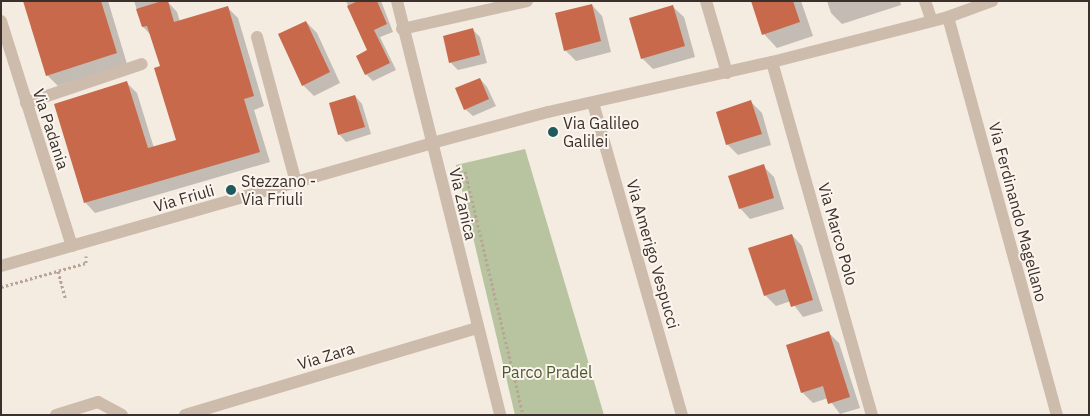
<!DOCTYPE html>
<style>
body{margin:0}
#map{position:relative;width:1090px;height:416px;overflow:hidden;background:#f4ebe1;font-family:"IBM Plex Sans",sans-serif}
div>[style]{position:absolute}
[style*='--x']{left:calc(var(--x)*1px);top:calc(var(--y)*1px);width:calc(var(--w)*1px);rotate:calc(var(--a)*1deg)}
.green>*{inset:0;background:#b8c4a0}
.shadow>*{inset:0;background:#0003}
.building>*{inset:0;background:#c8694b}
.path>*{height:3px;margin-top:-1.5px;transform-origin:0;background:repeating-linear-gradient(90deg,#b9a596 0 2.5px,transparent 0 5px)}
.minor>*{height:12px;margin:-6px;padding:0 6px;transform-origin:6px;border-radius:6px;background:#cdbbac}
.dots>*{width:14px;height:14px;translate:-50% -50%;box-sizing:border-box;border:2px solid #fbf5ee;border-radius:50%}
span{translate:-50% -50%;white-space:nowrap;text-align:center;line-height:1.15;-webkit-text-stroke:4px #fbf5ee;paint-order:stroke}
.poi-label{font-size:16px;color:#3b302b}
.left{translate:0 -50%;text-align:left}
.street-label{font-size:16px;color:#3b302b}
.park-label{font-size:16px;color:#4a5a2e}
.frame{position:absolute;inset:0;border:2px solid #3b302b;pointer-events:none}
</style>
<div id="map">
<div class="green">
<i style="clip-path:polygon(525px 149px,604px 415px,515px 415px,456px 165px)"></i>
</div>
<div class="shadow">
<i style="clip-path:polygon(25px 1px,108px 1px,127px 64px,58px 86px,47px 75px)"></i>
<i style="clip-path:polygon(134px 1px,167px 1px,177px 12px,180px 22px,228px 8px,238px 18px,264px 106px,254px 110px,270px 162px,95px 213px,85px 202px,126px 82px,137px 93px,154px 148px,178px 141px,161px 67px,151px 35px,143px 27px)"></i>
<i style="clip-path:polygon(346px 1px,381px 1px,393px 32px,380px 37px,396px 70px,373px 81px,366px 74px,368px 51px)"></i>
<i style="clip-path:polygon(753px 1px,801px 1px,813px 36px,777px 48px,764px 34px)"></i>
<i style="clip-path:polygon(827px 1px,900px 1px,901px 5px,842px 24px,831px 13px)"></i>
<i style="clip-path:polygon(592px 5px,602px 16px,611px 52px,576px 61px,565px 50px)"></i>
<i style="clip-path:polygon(673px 7px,684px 17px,695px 57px,653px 69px,642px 58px)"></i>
<i style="clip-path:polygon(306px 22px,317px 33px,340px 83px,314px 96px,303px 85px)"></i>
<i style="clip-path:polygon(473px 30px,480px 37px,487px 63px,458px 70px,450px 62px)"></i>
<i style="clip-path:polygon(480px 79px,487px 87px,496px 106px,473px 116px,465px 109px)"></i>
<i style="clip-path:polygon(355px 96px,362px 104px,371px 134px,346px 142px,339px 134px)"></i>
<i style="clip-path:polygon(751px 102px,762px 113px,771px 145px,738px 155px,727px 144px)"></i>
<i style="clip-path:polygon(763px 166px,774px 177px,784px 209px,750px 219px,740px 208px)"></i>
<i style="clip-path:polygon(792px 235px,802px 246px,823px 311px,803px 317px,791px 301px,776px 306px,765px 295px)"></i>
<i style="clip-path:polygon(828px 332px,839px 343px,860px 408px,840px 414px,828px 398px,813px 403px,802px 392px)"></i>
</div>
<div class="building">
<i style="clip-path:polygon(23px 1px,101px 1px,117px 53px,46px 76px)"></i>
<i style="clip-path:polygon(162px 1px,168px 1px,174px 22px,228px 6px,254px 96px,244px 99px,260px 152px,84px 203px,54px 104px,127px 81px,148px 148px,176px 140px,154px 68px,160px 66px,147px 26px,142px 27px,136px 9px)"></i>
<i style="clip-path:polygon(358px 1px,377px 1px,387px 24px,374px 30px,390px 63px,365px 75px,356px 56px,367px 50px,347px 6px)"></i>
<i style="clip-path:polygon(751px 1px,793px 1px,800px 22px,762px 35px)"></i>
<i style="clip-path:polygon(592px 4px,601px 41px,564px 51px,555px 13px)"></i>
<i style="clip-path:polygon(673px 5px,685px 46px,641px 59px,629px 18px)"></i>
<i style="clip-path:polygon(306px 21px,330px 72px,302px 86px,278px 34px)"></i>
<i style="clip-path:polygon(473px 28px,480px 55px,449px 63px,443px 36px)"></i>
<i style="clip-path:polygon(480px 78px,489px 99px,464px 110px,455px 88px)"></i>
<i style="clip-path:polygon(355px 95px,365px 127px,338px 135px,329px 103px)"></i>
<i style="clip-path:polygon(751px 100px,762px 134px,726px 145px,716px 112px)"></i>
<i style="clip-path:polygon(764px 164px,774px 198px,739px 209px,728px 176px)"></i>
<i style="clip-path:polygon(792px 234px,813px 300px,791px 307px,785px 289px,764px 296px,748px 248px)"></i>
<i style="clip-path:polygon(829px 331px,850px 397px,828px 404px,823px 386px,801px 393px,786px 345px)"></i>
</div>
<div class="path">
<i style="--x:465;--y:171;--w:251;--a:76.6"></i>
<i style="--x:58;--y:271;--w:30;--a:75"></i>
<i style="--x:1;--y:287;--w:88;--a:-15.8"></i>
<i style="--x:86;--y:263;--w:7;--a:-90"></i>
</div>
<div class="minor">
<i style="--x:397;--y:1;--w:427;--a:76"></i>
<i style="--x:706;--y:1;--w:75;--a:73.7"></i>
<i style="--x:925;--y:1;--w:21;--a:71"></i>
<i style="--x:948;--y:17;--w:413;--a:74.7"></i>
<i style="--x:1;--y:21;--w:236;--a:72.5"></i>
<i style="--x:402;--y:29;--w:128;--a:-12.6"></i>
<i style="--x:257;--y:37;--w:151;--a:75"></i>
<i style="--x:772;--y:62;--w:367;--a:74.2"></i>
<i style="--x:26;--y:103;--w:122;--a:-18.6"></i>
<i style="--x:593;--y:103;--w:324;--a:74.1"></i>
<i style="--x:1;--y:266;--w:448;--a:-15.9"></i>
<i style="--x:432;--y:143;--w:120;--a:-15"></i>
<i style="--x:548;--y:112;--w:230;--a:-12.6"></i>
<i style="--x:772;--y:62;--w:182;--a:-14.3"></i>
<i style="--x:948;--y:17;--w:47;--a:-20"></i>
<i style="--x:56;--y:415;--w:44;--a:-17.2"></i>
<i style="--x:98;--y:402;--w:27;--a:28"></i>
<i style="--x:185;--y:415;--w:304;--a:-16.6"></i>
</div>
<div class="dots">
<i style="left:553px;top:132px;background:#1f5a5e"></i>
<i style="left:231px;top:190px;background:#1f5a5e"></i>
</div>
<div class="poi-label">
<span class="left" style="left:563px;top:132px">Via Galileo<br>Galilei</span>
<span class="left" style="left:241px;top:190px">Stezzano -<br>Via Friuli</span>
</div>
<div class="street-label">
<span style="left:51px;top:129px;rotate:72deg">Via Padania</span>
<span style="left:184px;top:198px;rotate:-16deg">Via Friuli</span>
<span style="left:463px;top:204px;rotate:77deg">Via Zanica</span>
<span style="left:1018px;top:212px;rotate:75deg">Via Ferdinando Magellano</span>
<span style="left:838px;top:234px;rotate:74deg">Via Marco Polo</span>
<span style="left:653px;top:254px;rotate:74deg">Via Amerigo Vespucci</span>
<span style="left:326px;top:356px;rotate:-17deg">Via Zara</span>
</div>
<div class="park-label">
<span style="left:547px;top:372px">Parco Pradel</span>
</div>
<div class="frame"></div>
</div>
